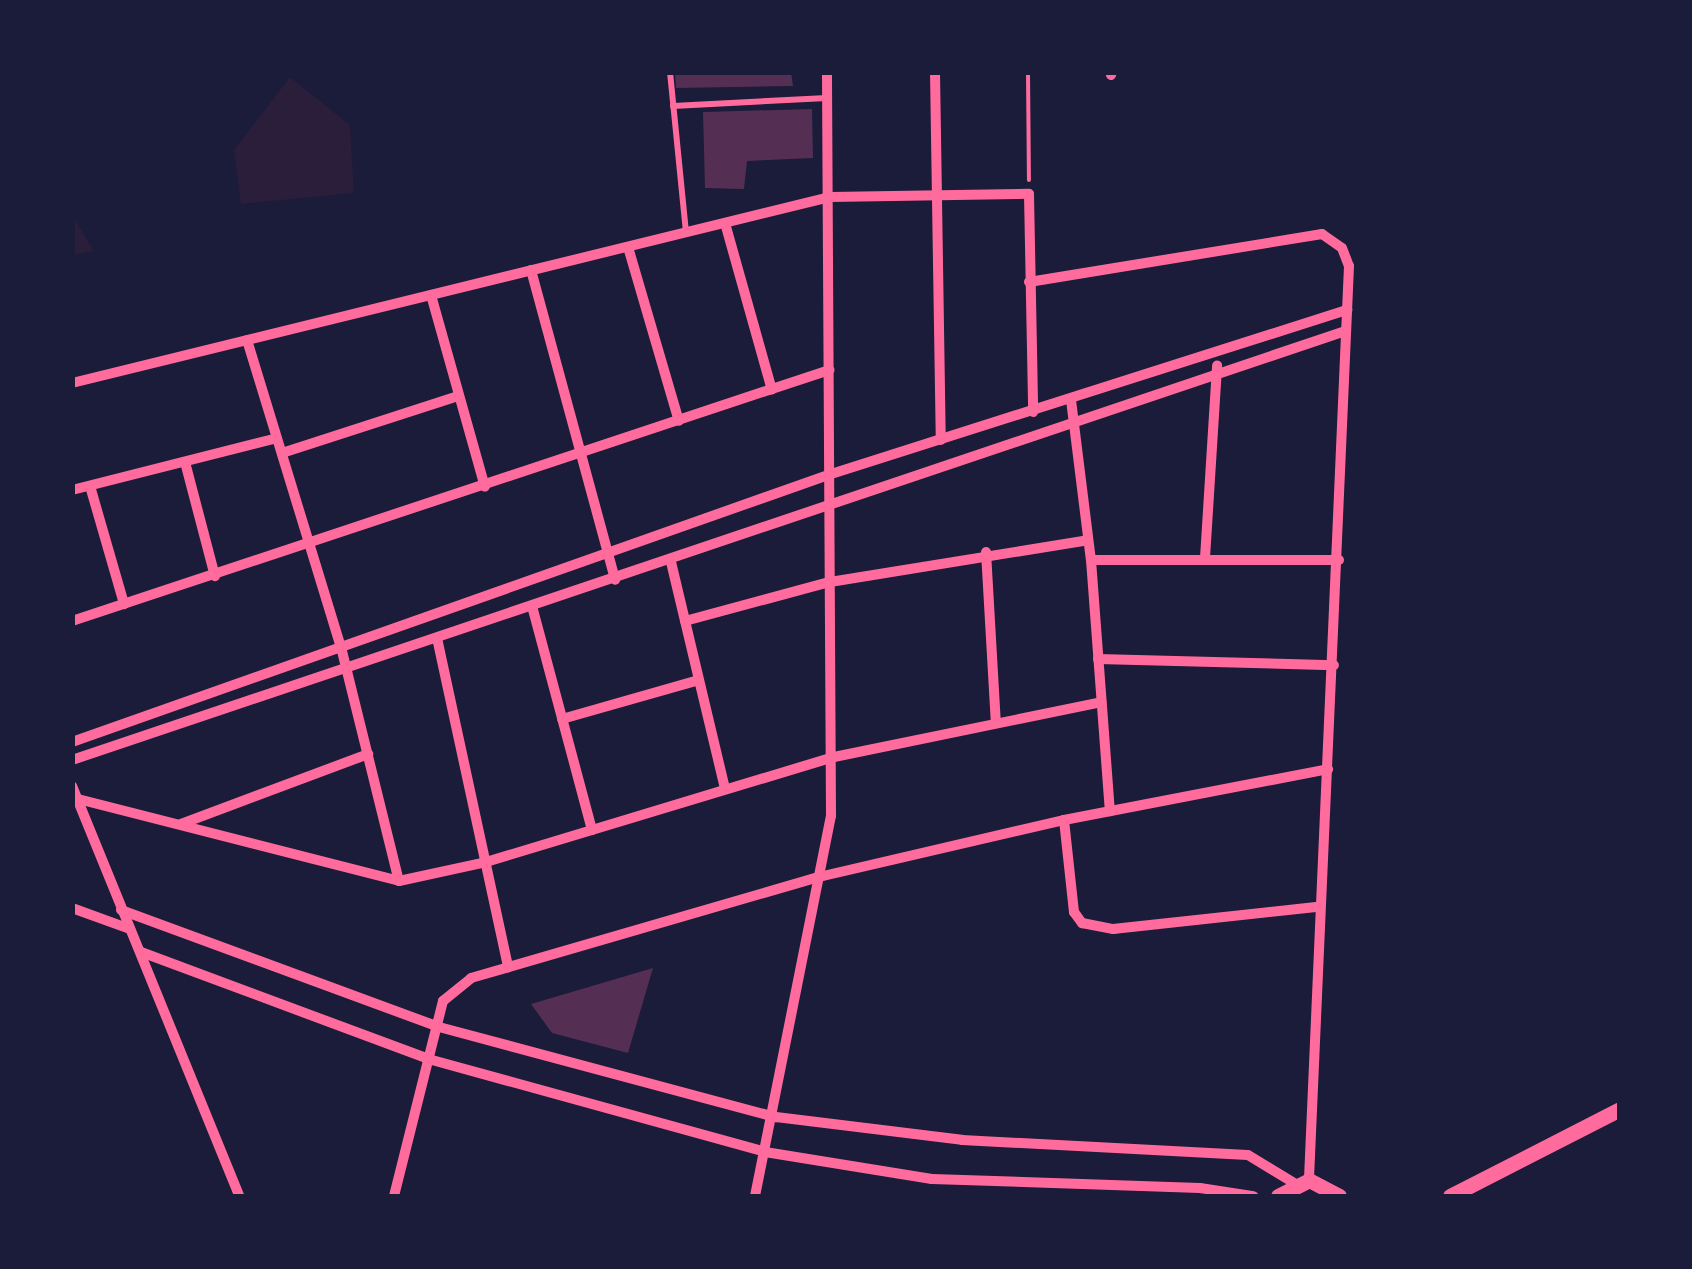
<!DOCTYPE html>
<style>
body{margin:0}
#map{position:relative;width:1692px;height:1269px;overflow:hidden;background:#1b1b3a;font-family:Ubuntu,sans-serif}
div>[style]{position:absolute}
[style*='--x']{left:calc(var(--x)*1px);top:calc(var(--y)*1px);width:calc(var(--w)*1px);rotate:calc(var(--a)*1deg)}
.green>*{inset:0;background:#2a1e3b}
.building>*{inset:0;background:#542f53}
.path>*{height:4px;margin:-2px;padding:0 2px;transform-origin:2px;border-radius:2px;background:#ff6b9d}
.service>*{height:6px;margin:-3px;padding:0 3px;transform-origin:3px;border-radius:3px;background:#ff6b9d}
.minor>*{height:10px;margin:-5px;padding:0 5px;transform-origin:5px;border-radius:5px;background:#ff6b9d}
.tertiary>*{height:15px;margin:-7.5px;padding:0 7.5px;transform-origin:7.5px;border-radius:7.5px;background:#ff6b9d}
span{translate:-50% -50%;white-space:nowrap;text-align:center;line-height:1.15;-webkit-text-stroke:8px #1b1b3a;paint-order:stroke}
.frame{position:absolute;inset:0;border:75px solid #1b1b3a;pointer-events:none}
</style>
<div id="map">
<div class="green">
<i style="clip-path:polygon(290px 77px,350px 125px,354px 193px,241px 204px,234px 150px)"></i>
<i style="clip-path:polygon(72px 212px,73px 217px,94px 251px,73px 255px)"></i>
</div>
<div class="building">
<i style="clip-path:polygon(675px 72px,791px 72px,793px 86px,676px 88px)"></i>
<i style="clip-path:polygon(812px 109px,813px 158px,747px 161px,744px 189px,705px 188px,703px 112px)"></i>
<i style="clip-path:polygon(653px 968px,628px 1053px,552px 1033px,531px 1004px)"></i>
</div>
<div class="path">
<i style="--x:1028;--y:72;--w:108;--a:89.5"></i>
</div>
<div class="service">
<i style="--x:670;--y:72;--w:161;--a:84.3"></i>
<i style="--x:673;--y:106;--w:154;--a:-3"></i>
</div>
<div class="minor">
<i style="--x:935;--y:72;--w:368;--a:89.1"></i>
<i style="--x:1111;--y:75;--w:3;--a:-72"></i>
<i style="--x:725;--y:223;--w:173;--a:74.3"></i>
<i style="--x:628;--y:247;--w:181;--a:73.7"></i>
<i style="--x:531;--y:270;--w:321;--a:74.8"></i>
<i style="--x:1029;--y:282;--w:297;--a:-9.3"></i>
<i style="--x:1322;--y:234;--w:24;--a:35"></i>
<i style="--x:1342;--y:248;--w:19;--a:69"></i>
<i style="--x:1349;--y:266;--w:915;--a:92.51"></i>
<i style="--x:431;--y:295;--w:199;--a:74.3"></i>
<i style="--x:247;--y:340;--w:321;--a:73"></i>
<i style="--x:341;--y:647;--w:241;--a:76.1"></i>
<i style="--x:72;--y:383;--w:780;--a:-13.79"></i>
<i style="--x:830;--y:197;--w:199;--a:-0.9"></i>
<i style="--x:1029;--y:194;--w:218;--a:88.9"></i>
<i style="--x:1071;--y:400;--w:161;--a:82.9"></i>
<i style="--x:1091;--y:560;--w:248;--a:0"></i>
<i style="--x:282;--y:453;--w:186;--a:-17.9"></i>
<i style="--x:185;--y:462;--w:118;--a:75.3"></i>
<i style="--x:90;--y:486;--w:123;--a:73.9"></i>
<i style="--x:72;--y:490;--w:211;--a:-14.2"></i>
<i style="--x:986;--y:552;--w:171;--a:86.7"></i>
<i style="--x:1205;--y:558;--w:193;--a:-86.4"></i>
<i style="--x:1091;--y:560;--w:252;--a:85.7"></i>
<i style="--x:671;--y:562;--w:233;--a:76.6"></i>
<i style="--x:532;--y:606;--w:232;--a:75"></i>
<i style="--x:72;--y:621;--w:798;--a:-18.34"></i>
<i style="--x:685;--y:621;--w:150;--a:-15.1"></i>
<i style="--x:830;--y:582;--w:261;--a:-9.2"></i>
<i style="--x:437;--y:638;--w:337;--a:77.8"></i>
<i style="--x:1098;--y:659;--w:236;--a:1.5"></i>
<i style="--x:562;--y:719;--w:142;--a:-15.9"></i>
<i style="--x:72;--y:742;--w:802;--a:-19.45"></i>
<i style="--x:828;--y:475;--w:545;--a:-17.64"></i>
<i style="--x:72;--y:760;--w:1343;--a:-18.62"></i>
<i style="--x:72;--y:786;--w:443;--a:67.8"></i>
<i style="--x:78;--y:799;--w:331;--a:14.3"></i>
<i style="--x:399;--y:881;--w:89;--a:-12.3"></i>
<i style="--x:486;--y:862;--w:363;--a:-16.8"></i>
<i style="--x:834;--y:757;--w:273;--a:-11.6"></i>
<i style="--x:1064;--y:820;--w:93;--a:83.8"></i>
<i style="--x:1074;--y:912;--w:14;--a:54"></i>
<i style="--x:1082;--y:923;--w:32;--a:11"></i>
<i style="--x:1113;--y:929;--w:204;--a:-6.2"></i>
<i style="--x:181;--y:824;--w:200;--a:-20.5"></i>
<i style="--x:72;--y:908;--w:62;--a:19.9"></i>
<i style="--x:121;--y:910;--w:339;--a:20.2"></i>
<i style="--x:439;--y:1027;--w:349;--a:15"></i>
<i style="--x:776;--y:1117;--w:187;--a:7"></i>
<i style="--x:962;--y:1140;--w:286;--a:3"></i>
<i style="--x:1248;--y:1155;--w:54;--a:31.3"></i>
<i style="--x:141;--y:952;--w:310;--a:20.4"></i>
<i style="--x:432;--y:1060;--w:345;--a:15.4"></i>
<i style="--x:765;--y:1152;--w:169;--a:9.2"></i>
<i style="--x:932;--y:1179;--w:268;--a:1.9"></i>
<i style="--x:1200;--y:1188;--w:54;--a:8.6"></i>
<i style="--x:394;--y:1196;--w:201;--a:-75.9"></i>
<i style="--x:443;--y:1001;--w:36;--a:-39"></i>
<i style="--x:471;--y:978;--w:366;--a:-16.2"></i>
<i style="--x:823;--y:876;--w:247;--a:-13.1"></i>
<i style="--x:1064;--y:820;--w:269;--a:-10.9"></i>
<i style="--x:755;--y:1196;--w:388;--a:-78.7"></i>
<i style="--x:831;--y:816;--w:744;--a:-90.31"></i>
</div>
<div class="tertiary">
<i style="--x:1278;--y:1196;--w:35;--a:-27"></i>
<i style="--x:1309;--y:1180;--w:34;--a:28"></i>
<i style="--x:1450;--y:1196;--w:191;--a:-27.1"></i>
</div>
<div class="frame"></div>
</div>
